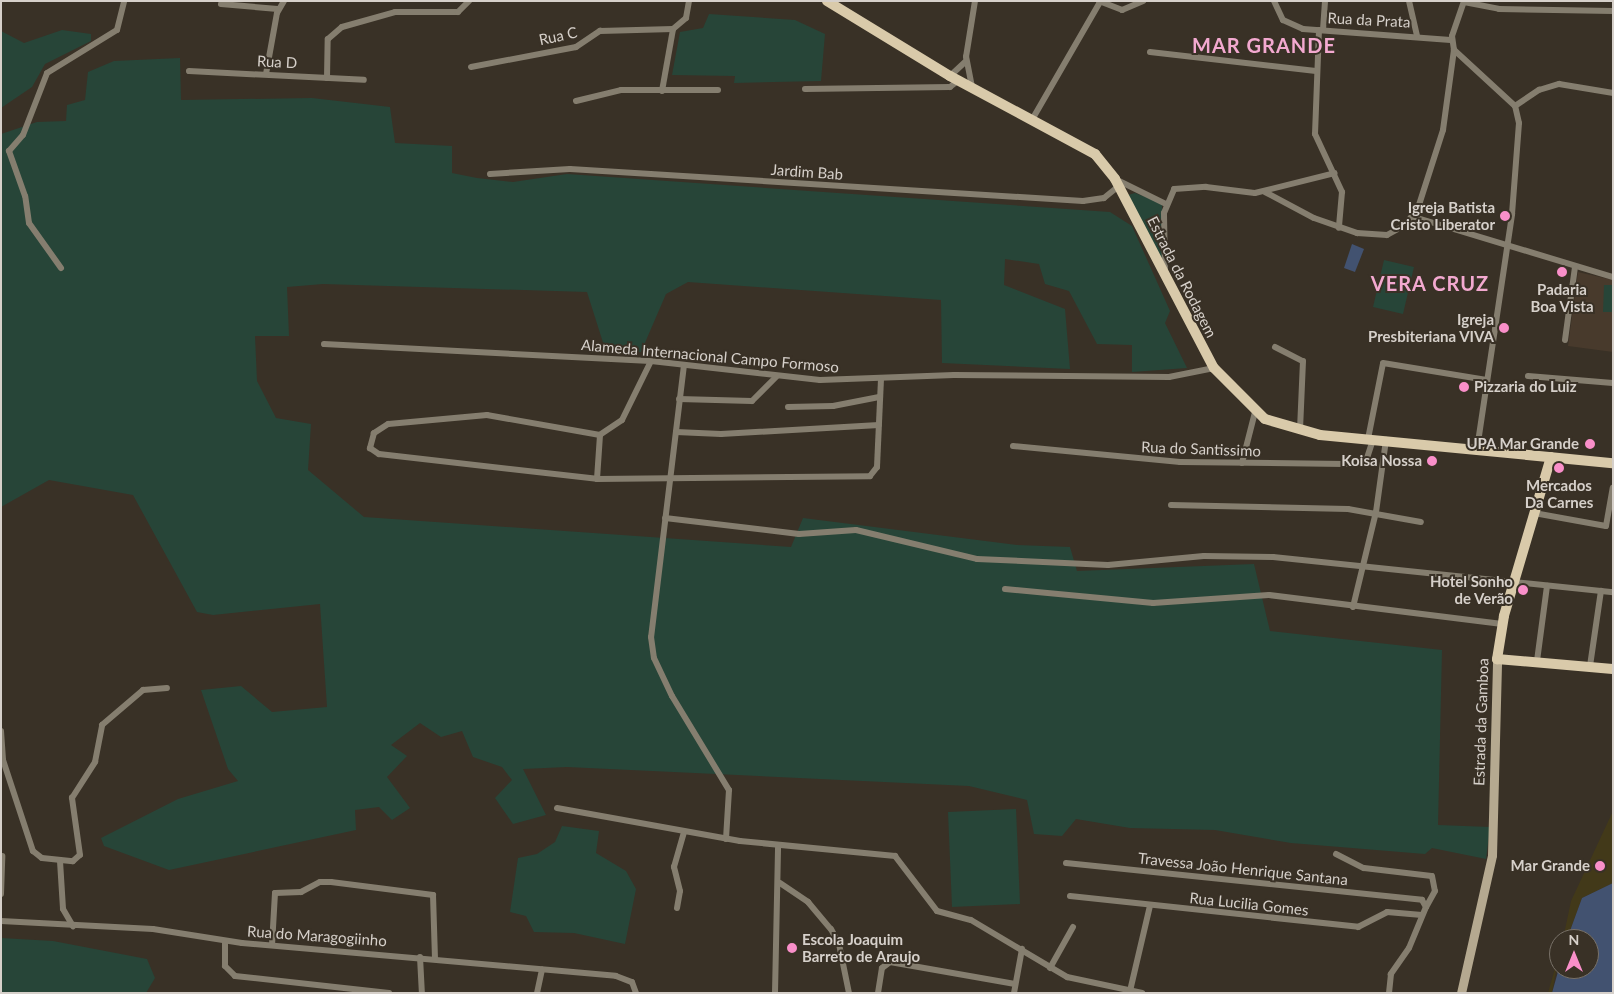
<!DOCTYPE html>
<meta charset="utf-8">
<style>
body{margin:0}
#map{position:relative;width:1614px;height:994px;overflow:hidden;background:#393126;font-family:Lato,sans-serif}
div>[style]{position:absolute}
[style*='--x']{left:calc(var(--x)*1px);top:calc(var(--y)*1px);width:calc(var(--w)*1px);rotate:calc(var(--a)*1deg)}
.education>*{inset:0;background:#483a2c}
.green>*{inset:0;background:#274538}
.sand>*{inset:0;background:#423919}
.water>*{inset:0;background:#425270}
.street>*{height:6px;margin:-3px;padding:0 3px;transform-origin:3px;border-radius:3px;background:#857e6f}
.secondary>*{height:9px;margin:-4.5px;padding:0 4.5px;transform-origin:4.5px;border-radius:4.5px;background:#b5a990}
.primary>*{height:10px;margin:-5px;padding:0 5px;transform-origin:5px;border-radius:5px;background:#d9caaa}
.dots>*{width:14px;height:14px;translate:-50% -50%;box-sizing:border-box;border:2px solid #393126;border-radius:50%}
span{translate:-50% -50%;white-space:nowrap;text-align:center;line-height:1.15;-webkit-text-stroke:4px #393126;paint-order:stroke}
.street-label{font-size:15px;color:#d6d0ca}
.poi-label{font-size:15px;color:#d6d0ca;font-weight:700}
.right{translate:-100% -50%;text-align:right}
.left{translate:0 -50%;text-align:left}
.district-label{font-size:20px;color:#f3a9d0;font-weight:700;letter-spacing:1px}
.frame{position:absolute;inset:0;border:2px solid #d6d0ca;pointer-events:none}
.north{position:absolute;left:1549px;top:929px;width:50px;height:50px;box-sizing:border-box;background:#393126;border:1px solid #787168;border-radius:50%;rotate:0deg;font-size:14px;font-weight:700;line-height:20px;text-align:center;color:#d6d0ca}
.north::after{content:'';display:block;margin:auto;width:18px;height:22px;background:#f98fc9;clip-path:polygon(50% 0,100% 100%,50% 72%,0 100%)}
</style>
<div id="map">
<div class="education">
<i style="clip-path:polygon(1578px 272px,1613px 280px,1613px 352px,1568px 346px)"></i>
</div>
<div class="green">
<i style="clip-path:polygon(709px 14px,795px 20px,825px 34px,821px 81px,734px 83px,735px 76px,672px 75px,680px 32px,703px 28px)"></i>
<i style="clip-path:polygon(62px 30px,91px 34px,91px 41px,45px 64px,32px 87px,1px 108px,1px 31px,24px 43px)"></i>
<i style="clip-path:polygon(180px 58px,181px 100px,312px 98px,390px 107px,395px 143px,452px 146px,452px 173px,477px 178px,513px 182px,567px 174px,1110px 212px,1132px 226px,1170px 311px,1165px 323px,1187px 368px,1132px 372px,1132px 345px,1097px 344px,1069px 291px,1045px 284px,1039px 264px,1005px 259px,1004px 285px,1065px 309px,1070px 369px,942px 363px,941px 300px,688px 282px,666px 294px,641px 352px,606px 352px,587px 292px,323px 284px,287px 287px,289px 336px,255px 336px,257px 381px,276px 418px,311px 424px,308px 470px,364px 517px,791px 547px,803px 518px,1017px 545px,1070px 547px,1077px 571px,1254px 564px,1270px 631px,1442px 650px,1438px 825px,1490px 827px,1486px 859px,1432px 848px,1425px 854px,1291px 843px,1215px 830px,1130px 828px,1076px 819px,1062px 836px,1034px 834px,1027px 800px,969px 786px,567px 767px,523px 769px,546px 815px,513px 824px,495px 798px,512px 780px,502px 767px,473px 757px,462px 731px,441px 737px,420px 723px,391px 745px,407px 756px,387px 777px,410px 808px,392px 820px,379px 807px,355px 810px,356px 830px,169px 870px,104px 846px,101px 838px,178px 799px,238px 781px,228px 769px,201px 690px,241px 686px,272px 712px,327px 707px,320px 604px,213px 615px,197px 612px,133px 495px,49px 480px,1px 507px,1px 134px,37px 122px,66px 121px,67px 105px,85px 100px,88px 72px,114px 61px)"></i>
<i style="clip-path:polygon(1135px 193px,1162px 203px,1163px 258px,1159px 259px,1128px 195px)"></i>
<i style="clip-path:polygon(1384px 260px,1414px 267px,1403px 314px,1373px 307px)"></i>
<i style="clip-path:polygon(1604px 285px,1613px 285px,1613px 312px,1603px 312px)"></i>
<i style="clip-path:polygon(1016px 809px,1020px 904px,952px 907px,948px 812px)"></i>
<i style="clip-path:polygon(562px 826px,599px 831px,596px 853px,626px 871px,636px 889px,625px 944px,574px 933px,534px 932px,526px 916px,510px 912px,518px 858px,537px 854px,555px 842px)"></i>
<i style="clip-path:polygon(1px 938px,53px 941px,147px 959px,155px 978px,146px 993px,1px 993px)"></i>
</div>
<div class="sand">
<i style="clip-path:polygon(1613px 811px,1613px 883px,1582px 898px,1567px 939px,1563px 939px,1571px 901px)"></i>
<i style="clip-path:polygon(1559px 954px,1552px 993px,1548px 993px)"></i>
</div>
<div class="water">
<i style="clip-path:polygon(1352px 244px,1364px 249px,1355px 272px,1344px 268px)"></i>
<i style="clip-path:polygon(1613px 883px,1613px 993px,1552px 993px,1559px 968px,1589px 969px,1589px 939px,1567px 939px,1582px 898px)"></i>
</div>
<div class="street">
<i style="--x:1099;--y:1;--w:25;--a:21"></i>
<i style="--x:1122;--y:10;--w:23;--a:-23"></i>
<i style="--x:1274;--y:1;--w:21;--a:65"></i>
<i style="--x:1283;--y:20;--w:22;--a:24"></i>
<i style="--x:1303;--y:29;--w:148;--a:4.3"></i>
<i style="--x:1409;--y:1;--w:35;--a:77"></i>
<i style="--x:221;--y:4;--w:57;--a:5"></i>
<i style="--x:1319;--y:30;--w:104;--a:92.2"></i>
<i style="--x:1315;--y:134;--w:64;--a:65"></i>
<i style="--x:1342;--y:192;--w:36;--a:95"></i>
<i style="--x:1323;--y:30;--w:29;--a:-86"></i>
<i style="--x:1150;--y:52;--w:167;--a:6.5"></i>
<i style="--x:471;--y:67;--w:107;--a:-10.8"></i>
<i style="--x:576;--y:47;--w:29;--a:-34"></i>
<i style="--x:600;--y:31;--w:73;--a:-1.6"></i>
<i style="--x:673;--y:29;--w:17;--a:-40"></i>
<i style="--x:686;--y:18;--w:17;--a:-80"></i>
<i style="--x:189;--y:71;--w:175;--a:2.9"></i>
<i style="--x:266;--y:74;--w:62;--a:-79.8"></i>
<i style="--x:277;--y:13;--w:14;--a:-60"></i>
<i style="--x:950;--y:76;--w:22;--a:-43"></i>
<i style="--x:327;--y:78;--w:39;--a:-89"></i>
<i style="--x:328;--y:39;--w:18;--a:-41"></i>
<i style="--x:342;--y:27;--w:55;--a:-15.8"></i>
<i style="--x:395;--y:12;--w:63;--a:0"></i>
<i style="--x:458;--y:12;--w:16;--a:-45"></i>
<i style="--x:972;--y:87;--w:31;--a:-101"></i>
<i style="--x:966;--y:57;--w:57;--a:-80.9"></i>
<i style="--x:805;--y:89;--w:145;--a:-0.8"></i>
<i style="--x:950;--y:87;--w:11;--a:-38"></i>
<i style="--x:662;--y:91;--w:63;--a:-79.9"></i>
<i style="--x:576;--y:101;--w:46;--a:-13.7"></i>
<i style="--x:621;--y:90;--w:97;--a:0"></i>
<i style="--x:1515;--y:106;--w:29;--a:-34"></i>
<i style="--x:1539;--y:90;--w:21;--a:-17"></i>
<i style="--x:1559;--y:84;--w:55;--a:9.5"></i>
<i style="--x:1033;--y:118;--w:134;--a:-60"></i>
<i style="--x:490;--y:174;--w:80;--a:-3.6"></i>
<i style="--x:570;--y:169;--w:514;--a:3.57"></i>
<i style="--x:1083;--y:201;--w:21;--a:-8"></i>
<i style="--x:1104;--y:198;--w:19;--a:-39"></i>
<i style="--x:1115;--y:179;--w:57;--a:26.1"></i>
<i style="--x:1265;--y:192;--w:55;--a:28"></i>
<i style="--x:1314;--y:218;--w:46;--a:19.2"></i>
<i style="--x:1357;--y:233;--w:30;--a:4"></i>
<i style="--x:1387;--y:235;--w:21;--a:-29"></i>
<i style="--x:1405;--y:225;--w:21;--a:-53"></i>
<i style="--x:1418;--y:208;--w:82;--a:-72.2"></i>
<i style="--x:1443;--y:130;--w:81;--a:-82.2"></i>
<i style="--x:1414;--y:217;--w:208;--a:16.8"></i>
<i style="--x:61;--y:268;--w:55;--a:-125.4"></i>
<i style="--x:29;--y:223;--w:27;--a:-98"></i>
<i style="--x:25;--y:196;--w:48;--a:-109.6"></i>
<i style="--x:9;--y:151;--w:21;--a:-49"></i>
<i style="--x:23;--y:135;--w:66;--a:-68.8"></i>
<i style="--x:47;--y:73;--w:82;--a:-31.6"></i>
<i style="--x:117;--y:30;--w:30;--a:-76"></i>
<i style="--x:1165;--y:272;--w:59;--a:-91"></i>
<i style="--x:1164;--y:213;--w:26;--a:-67"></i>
<i style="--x:1174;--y:189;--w:32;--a:-4"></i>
<i style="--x:1206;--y:187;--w:49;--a:7"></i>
<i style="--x:1255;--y:193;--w:82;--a:-14"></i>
<i style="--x:1565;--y:340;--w:74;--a:-82.2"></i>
<i style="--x:324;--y:344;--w:327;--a:3"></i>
<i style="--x:651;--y:361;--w:170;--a:6.4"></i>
<i style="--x:820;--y:380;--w:134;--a:-2.1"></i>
<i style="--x:954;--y:375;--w:215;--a:0.5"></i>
<i style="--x:1169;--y:377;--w:46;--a:-11.3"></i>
<i style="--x:1275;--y:347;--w:31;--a:27"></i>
<i style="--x:1303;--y:361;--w:70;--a:92.5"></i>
<i style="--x:651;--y:361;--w:66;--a:116.2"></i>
<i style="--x:622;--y:420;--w:27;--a:146"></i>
<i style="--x:600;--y:435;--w:115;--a:-170"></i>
<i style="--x:487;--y:415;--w:99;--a:174.8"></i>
<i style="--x:388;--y:424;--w:17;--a:147"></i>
<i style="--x:374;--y:433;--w:16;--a:105"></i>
<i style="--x:370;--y:448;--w:11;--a:34"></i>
<i style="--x:379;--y:454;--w:219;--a:6.5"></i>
<i style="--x:597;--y:479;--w:273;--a:-0.6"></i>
<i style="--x:870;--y:476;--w:11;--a:-52"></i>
<i style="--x:877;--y:467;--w:89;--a:-87.4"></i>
<i style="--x:684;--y:365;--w:274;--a:96.9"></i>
<i style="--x:651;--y:637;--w:21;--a:82"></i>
<i style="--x:654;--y:658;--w:42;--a:64.7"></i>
<i style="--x:672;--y:696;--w:110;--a:58.8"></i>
<i style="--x:729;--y:790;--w:49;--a:93.5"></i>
<i style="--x:1528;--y:376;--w:85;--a:4.7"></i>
<i style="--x:679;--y:399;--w:73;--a:1.6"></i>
<i style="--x:752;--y:401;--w:35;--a:-45"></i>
<i style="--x:788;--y:407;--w:45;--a:-1.3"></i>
<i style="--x:833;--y:406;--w:47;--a:-11.1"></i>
<i style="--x:676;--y:432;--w:45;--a:2.5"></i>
<i style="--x:721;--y:434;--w:158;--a:-3.3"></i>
<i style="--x:1368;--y:439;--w:77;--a:-78.8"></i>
<i style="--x:1383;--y:363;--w:105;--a:9.3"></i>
<i style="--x:1013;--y:446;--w:168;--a:5.5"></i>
<i style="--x:1180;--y:462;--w:165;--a:0.7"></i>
<i style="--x:1345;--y:464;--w:23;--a:-15"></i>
<i style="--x:1367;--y:458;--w:20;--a:-72"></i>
<i style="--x:1477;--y:449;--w:238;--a:-81.5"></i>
<i style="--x:1512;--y:214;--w:91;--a:-85.6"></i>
<i style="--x:1519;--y:123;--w:17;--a:-103"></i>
<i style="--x:1515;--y:106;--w:83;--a:-137.4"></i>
<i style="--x:1454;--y:50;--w:14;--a:-98"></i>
<i style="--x:1452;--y:36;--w:36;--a:-71"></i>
<i style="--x:1464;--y:2;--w:36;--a:11"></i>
<i style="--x:1499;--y:9;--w:114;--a:1"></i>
<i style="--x:1242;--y:463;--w:53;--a:-75.7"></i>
<i style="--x:597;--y:479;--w:44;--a:-86.1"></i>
<i style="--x:1171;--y:505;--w:177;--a:1.3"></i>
<i style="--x:1348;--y:509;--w:74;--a:10.1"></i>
<i style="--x:1534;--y:513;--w:73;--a:10.2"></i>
<i style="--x:1606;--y:526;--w:39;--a:-80"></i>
<i style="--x:665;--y:518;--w:135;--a:6.8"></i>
<i style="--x:799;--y:534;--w:57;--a:-4"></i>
<i style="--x:856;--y:530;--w:124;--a:13.5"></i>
<i style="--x:977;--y:559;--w:131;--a:2.6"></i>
<i style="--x:1108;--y:565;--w:96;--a:-5.4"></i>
<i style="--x:1204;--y:556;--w:69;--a:0.8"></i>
<i style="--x:1273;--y:557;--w:342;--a:5.9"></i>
<i style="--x:1005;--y:589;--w:149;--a:5.4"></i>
<i style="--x:1153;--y:603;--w:116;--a:-3.9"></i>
<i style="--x:1269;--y:595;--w:235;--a:7.1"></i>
<i style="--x:1353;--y:607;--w:98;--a:-76.4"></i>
<i style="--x:1376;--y:512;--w:73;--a:-82.1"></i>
<i style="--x:1537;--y:661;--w:76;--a:-82.4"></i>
<i style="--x:1590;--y:666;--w:76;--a:-81.7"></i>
<i style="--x:1;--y:731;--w:29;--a:86"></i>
<i style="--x:3;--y:760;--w:96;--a:71.8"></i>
<i style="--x:33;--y:851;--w:11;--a:38"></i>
<i style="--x:42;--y:858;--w:31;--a:6"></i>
<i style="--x:73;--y:861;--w:9;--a:-41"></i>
<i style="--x:80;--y:855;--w:58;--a:-98"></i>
<i style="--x:72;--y:798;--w:43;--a:-57.4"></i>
<i style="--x:95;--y:762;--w:38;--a:-79"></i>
<i style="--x:102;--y:725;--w:54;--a:-40.5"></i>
<i style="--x:143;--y:690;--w:24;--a:-5"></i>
<i style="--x:557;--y:808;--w:186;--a:10.2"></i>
<i style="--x:740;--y:841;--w:156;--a:5.5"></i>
<i style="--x:895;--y:856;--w:69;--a:52.6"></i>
<i style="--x:937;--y:911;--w:35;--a:15"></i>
<i style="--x:971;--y:920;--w:112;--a:30.7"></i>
<i style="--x:1067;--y:977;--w:77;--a:12"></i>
<i style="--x:1336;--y:854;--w:31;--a:27"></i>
<i style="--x:1364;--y:868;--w:68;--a:6.7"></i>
<i style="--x:1432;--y:876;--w:15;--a:79"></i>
<i style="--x:1435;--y:891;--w:18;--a:119"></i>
<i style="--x:60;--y:861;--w:48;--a:86.4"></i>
<i style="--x:63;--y:909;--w:20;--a:60"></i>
<i style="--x:1066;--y:863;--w:358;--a:5.9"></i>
<i style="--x:1422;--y:900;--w:8;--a:60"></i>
<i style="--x:1426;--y:907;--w:44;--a:112.5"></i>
<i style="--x:1409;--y:948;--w:32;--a:125"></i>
<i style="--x:1391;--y:974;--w:19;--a:96"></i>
<i style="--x:780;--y:883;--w:34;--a:34"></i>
<i style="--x:808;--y:902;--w:35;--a:50"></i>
<i style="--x:831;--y:929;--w:17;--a:62"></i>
<i style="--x:839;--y:944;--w:50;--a:78.5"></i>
<i style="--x:1;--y:894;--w:38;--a:-88"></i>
<i style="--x:1070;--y:896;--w:290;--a:6.1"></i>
<i style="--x:1358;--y:927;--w:33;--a:-27"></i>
<i style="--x:1387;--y:912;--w:35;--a:5"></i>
<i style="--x:677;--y:908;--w:17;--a:-80"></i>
<i style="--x:680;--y:891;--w:25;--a:-104"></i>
<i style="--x:674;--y:867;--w:36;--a:-74"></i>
<i style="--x:1;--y:921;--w:152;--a:3"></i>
<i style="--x:153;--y:929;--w:90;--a:8.9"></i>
<i style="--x:242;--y:943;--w:375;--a:5"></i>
<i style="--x:616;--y:976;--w:17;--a:21"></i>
<i style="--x:632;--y:982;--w:12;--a:70"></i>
<i style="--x:225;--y:941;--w:25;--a:90"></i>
<i style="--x:225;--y:966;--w:14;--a:45"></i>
<i style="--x:235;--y:976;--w:155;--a:6.3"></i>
<i style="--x:272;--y:945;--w:52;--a:-86.7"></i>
<i style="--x:275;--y:893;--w:26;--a:-2"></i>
<i style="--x:301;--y:892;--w:21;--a:-28"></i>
<i style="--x:320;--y:882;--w:11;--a:0"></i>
<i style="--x:331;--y:882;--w:103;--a:7.3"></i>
<i style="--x:433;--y:895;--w:64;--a:88.2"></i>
<i style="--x:420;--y:957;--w:36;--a:87"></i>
<i style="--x:1050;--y:968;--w:47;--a:-60.7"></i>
<i style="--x:1130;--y:991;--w:87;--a:-76.8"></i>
<i style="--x:537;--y:993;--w:24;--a:-78"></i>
<i style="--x:775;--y:993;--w:148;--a:-88.8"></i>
<i style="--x:878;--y:993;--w:25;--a:-81"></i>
<i style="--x:882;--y:968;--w:10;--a:-37"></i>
<i style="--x:890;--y:962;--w:127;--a:10"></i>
<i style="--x:1014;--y:993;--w:45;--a:-79.7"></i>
</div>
<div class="secondary">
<i style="--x:1461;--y:993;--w:141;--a:-77.3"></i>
<i style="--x:1492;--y:855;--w:196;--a:-88.5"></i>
</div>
<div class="primary">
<i style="--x:827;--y:1;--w:144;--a:31.4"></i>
<i style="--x:950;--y:76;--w:165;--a:28.3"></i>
<i style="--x:1095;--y:154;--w:32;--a:51"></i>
<i style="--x:1115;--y:179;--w:213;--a:62.4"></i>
<i style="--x:1214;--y:368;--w:72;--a:45"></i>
<i style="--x:1265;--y:419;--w:57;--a:16.2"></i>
<i style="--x:1320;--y:435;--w:294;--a:5.5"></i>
<i style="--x:1551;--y:457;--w:166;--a:106.5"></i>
<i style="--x:1504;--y:616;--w:44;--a:99.2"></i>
<i style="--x:1497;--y:659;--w:116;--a:4.9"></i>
</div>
<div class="dots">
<i style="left:1505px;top:216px;background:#f98fc9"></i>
<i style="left:1562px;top:272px;background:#f98fc9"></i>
<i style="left:1504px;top:328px;background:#f98fc9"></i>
<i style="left:1464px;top:387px;background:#f98fc9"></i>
<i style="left:1590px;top:444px;background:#f98fc9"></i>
<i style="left:1432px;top:461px;background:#f98fc9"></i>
<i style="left:1559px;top:468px;background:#f98fc9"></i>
<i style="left:1523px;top:590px;background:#f98fc9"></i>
<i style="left:1600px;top:866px;background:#f98fc9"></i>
<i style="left:792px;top:948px;background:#f98fc9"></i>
</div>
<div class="street-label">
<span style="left:1369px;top:20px;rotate:3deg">Rua da Prata</span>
<span style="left:558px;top:36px;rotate:-12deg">Rua C</span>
<span style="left:277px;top:62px;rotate:3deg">Rua D</span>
<span style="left:807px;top:172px;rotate:4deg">Jardim Bab</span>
<span style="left:1182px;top:277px;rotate:63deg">Estrada da Rodagem</span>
<span style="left:710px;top:356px;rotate:5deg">Alameda Internacional Campo Formoso</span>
<span style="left:1201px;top:449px;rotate:2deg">Rua do Santissimo</span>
<span style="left:1481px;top:722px;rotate:-88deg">Estrada da Gamboa</span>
<span style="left:1243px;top:869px;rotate:6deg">Travessa João Henrique Santana</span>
<span style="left:1249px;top:904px;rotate:6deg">Rua Lucilia Gomes</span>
<span style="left:317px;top:936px;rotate:4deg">Rua do Maragogiinho</span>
</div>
<div class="poi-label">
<span class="right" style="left:1495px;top:216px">Igreja Batista<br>Cristo Liberator</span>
<span style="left:1562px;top:298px">Padaria<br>Boa Vista</span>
<span class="right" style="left:1494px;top:328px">Igreja<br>Presbiteriana VIVA</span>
<span class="left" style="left:1474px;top:387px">Pizzaria do Luiz</span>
<span class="right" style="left:1579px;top:444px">UPA Mar Grande</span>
<span class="right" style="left:1422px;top:461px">Koisa Nossa</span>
<span style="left:1559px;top:494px">Mercados<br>Da Carnes</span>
<span class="right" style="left:1513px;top:590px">Hotel Sonho<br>de Verão</span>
<span class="right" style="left:1590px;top:866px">Mar Grande</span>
<span class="left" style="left:802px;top:948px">Escola Joaquim<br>Barreto de Araujo</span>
</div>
<div class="district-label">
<span style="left:1264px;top:45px">MAR GRANDE</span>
<span style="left:1430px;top:283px">VERA CRUZ</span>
</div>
<div class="frame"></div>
<div class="north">N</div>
</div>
